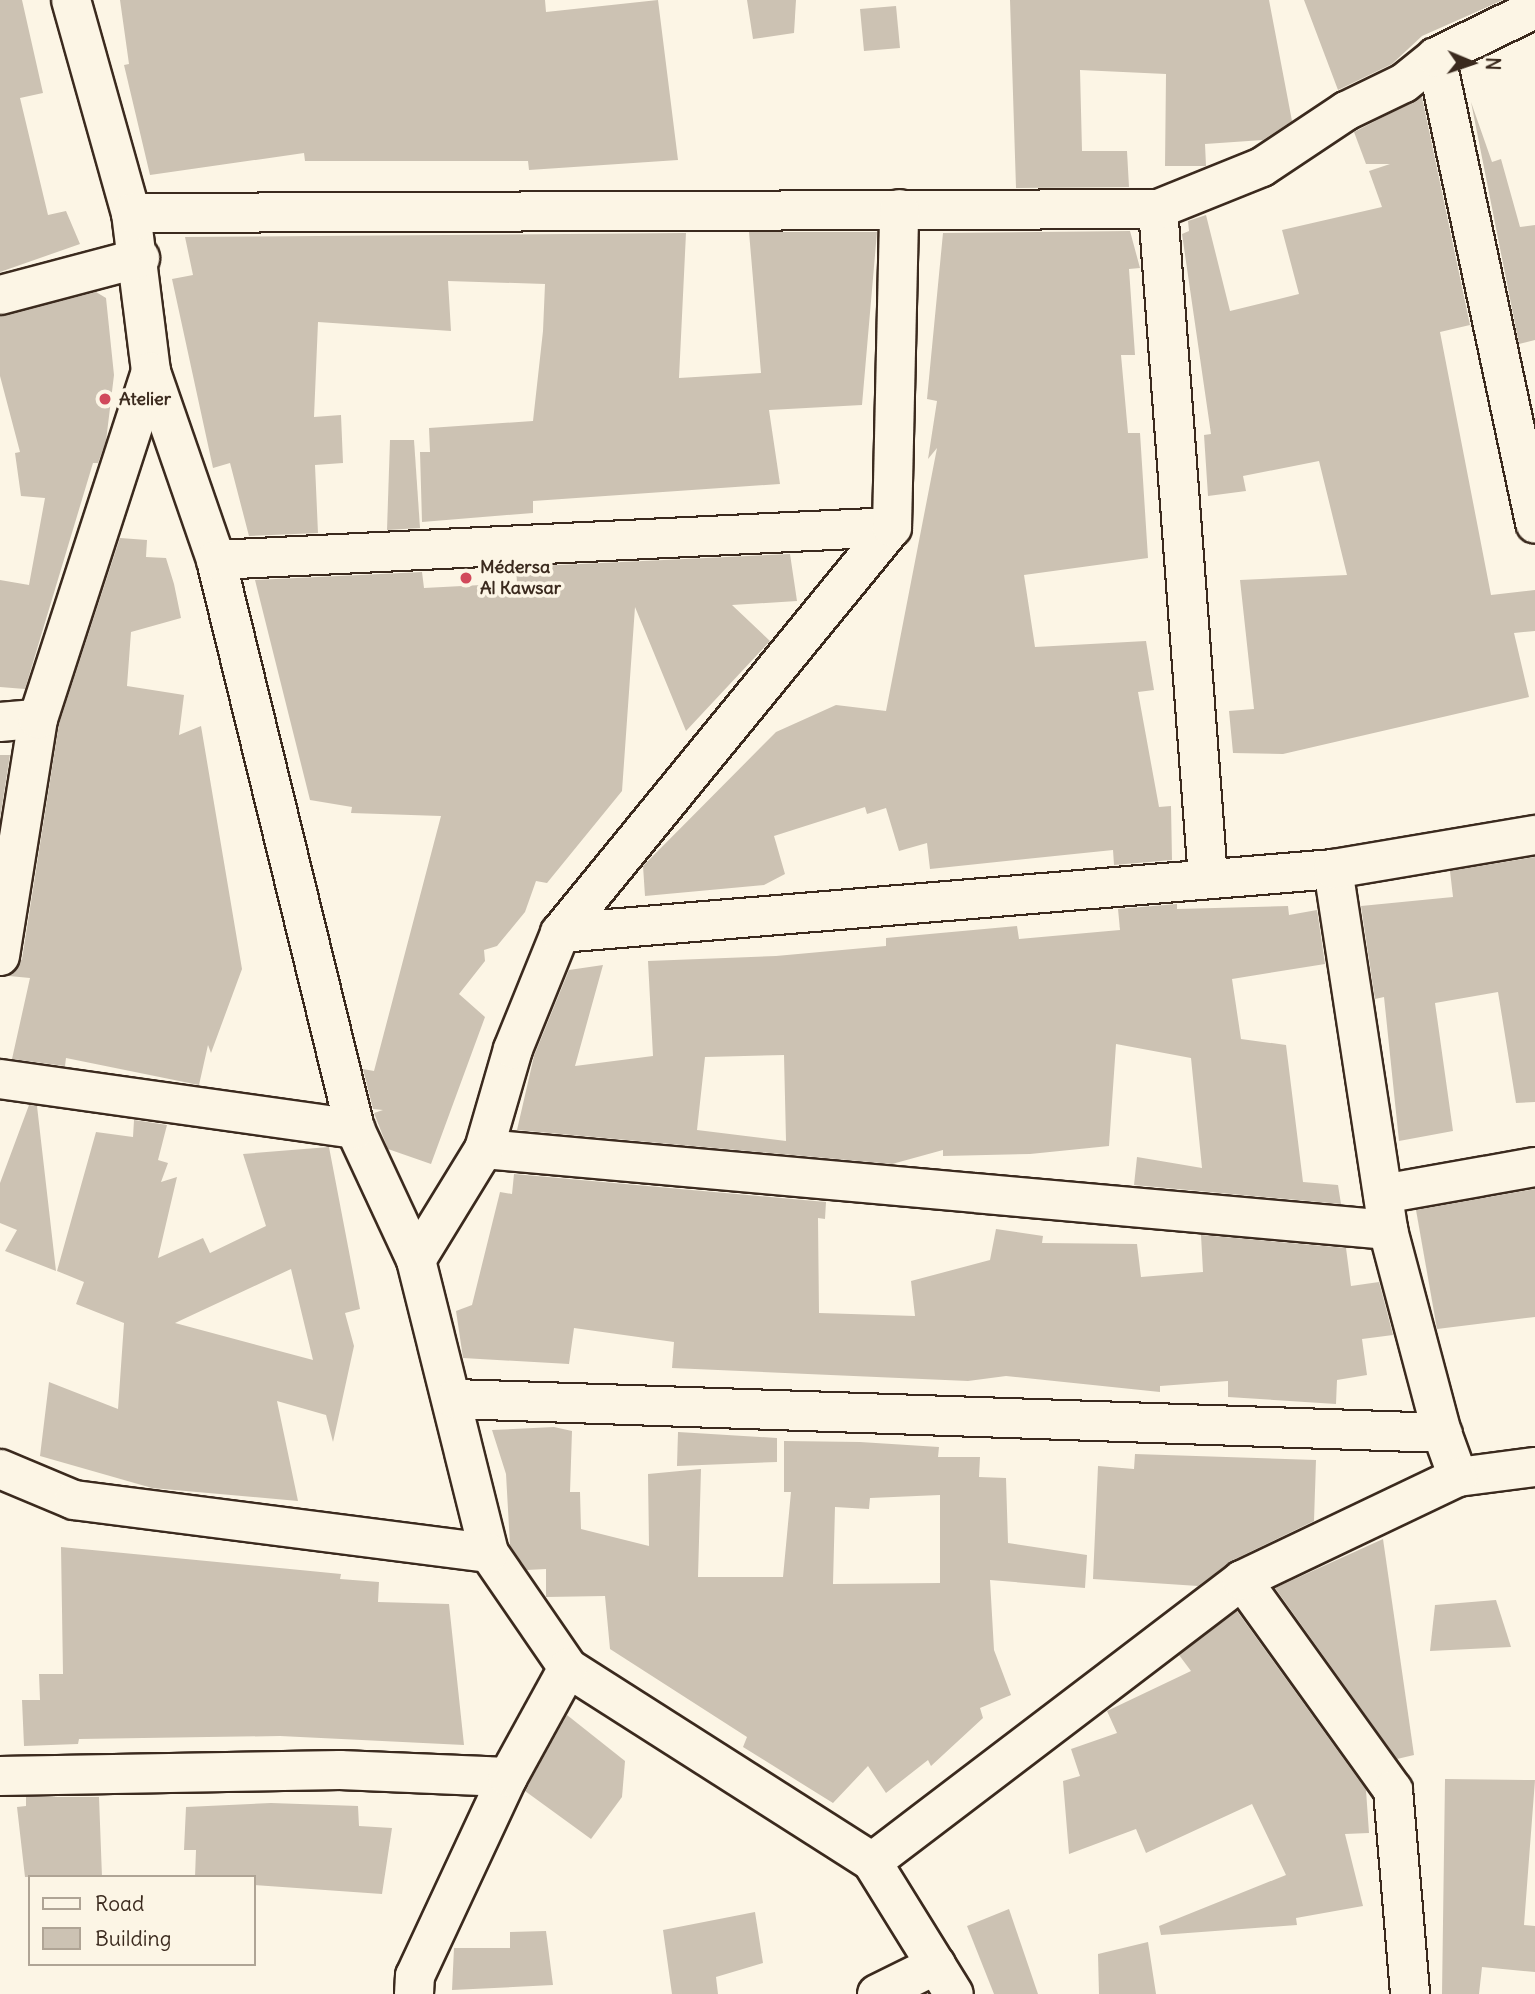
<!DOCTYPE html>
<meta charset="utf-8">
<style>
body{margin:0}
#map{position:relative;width:1535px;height:1994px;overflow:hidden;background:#fcf5e5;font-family:Delius,sans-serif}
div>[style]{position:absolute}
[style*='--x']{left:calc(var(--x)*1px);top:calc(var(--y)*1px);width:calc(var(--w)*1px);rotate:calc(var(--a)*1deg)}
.building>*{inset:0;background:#ccc2b3}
.roads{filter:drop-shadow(2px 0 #3b2a1e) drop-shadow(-2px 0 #3b2a1e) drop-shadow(0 2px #3b2a1e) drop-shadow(0 -2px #3b2a1e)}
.street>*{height:38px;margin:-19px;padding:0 19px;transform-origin:19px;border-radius:19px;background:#fcf5e5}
.dots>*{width:19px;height:19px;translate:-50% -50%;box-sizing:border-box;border:4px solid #fcf5e5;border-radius:50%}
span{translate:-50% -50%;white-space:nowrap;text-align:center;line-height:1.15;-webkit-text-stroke:7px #fcf5e5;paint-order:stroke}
.poi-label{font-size:18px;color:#3b2a1e;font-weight:700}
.left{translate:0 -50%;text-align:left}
.legend{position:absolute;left:28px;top:1875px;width:228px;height:91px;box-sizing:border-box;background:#fcf5e5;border:2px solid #afa495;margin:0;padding:9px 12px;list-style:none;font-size:21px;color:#3b2a1e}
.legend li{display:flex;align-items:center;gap:14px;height:35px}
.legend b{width:35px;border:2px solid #afa495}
.north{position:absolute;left:1437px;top:28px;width:70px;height:70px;-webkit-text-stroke:5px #fcf5e5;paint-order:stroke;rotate:92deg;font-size:19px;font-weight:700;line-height:28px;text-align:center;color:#3b2a1e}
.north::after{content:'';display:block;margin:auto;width:24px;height:32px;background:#3b2a1e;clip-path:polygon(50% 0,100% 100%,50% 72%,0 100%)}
</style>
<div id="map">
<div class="building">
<i style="clip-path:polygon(0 0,22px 0,43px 93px,20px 98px,48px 215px,66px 211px,80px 244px,0 272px)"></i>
<i style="clip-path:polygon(120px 0,545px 0,546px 12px,658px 0,678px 160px,529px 170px,528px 161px,305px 161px,304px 153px,150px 175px,124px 65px,129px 64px)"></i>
<i style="clip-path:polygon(747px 0,796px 0,794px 33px,753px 39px)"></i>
<i style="clip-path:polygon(1010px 0,1269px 0,1292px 121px,1263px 140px,1205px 144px,1206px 166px,1165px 166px,1166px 74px,1080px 70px,1082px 151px,1127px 151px,1129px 187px,1016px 188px)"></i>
<i style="clip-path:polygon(1304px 0,1503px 0,1422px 36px,1392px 64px,1338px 90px)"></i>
<i style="clip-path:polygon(896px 6px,900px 48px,864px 51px,860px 9px)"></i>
<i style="clip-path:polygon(1422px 97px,1470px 325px,1440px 332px,1491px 595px,1535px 590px,1535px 631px,1514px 633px,1529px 697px,1283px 754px,1233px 753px,1229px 711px,1254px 709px,1240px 580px,1347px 575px,1319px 461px,1243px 476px,1246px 491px,1208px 496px,1204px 435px,1211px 434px,1182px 234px,1189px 231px,1188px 221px,1206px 215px,1230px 311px,1299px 294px,1282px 230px,1382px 207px,1369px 171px,1390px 164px,1366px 164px,1354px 132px)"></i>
<i style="clip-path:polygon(1471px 102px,1492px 162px,1501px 159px,1520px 227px,1535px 225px,1535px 340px,1519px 344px)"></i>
<i style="clip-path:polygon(1130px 231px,1140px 268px,1129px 269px,1135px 355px,1121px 355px,1128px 433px,1140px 433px,1148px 558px,1024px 575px,1035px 647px,1146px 641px,1154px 690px,1138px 692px,1159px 807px,1171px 806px,1172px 860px,1114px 865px,1113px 850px,930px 869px,927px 843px,899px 851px,886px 808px,867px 814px,865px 807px,774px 836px,785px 874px,764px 885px,645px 896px,643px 866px,776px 732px,836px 705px,886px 711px,937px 448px,928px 459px,937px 401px,927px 399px,943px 233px)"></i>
<i style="clip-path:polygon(749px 232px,877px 232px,862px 405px,769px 410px,780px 484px,533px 501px,533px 513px,422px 522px,420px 452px,430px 452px,429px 428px,533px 421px,543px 331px,545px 284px,448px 281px,451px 331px,318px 322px,314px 417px,341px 415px,343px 463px,315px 465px,318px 533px,249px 536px,230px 463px,213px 468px,172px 279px,193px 275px,185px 237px,686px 233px,679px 378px,761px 373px)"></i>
<i style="clip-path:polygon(96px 292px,106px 298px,114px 375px,106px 441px,98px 463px,93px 463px,25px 689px,0 687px,0 580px,29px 585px,45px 498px,21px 496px,15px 453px,20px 452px,0 376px,0 316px)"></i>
<i style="clip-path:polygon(390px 440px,414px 440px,420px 528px,387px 530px)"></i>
<i style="clip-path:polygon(120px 538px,147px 540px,146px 557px,166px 558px,174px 584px,181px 618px,131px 632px,127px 686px,184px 695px,179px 735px,201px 726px,242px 969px,211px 1053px,208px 1045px,199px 1085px,66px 1058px,65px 1066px,12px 1059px,30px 978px,9px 976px,22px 959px,59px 724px)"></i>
<i style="clip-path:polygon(790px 554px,797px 601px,732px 605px,770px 641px,686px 731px,635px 607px,622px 791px,547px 883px,536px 881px,525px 912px,497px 946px,484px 950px,485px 961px,459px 994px,485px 1017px,431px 1164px,388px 1149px,374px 1113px,383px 1110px,373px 1109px,363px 1069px,374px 1071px,441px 816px,351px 813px,352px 807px,310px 800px,255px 580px,422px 572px,424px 588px,517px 583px,516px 567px)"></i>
<i style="clip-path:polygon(0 755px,10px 755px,0 818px)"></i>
<i style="clip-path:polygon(1535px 857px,1535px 1102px,1516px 1103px,1498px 992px,1435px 1003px,1453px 1131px,1399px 1141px,1384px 997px,1375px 999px,1361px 906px,1453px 897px,1450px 871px)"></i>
<i style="clip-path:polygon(evenodd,1177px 904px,1177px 909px,1288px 906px,1289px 915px,1317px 910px,1325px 964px,1232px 979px,1241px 1039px,1286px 1045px,1303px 1182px,1338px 1185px,1341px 1204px,1134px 1185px,1137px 1157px,1202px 1168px,1191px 1058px,1116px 1044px,1109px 1146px,1030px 1154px,943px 1156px,943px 1150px,892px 1164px,517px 1130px,534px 1056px,569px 970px,603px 965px,575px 1066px,653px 1056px,648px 961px,776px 956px,886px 946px,886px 938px,1017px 926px,1019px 939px,1120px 930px,1118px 909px,1177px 904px,784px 1055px,786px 1141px,697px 1130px,705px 1057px,784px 1055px)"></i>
<i style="clip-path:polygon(29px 1105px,37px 1106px,56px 1271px,5px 1251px,17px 1230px,0 1223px,0 1183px)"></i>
<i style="clip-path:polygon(evenodd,134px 1120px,167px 1125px,158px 1160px,168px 1163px,161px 1182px,177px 1177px,158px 1258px,203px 1238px,210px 1253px,266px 1226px,243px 1154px,329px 1147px,360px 1309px,345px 1313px,354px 1346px,333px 1442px,326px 1415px,277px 1401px,298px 1501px,152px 1488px,40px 1456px,49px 1382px,118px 1409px,124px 1323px,76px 1304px,84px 1282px,57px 1271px,96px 1132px,133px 1137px,134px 1120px,291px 1269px,313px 1360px,175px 1323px,291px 1269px)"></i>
<i style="clip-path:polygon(514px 1174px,826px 1202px,825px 1219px,818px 1218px,819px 1313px,915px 1316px,911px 1281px,990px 1260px,996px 1229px,1043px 1236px,1042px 1243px,1137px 1244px,1141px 1277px,1203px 1272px,1201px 1235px,1346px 1248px,1351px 1286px,1379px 1282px,1393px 1335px,1362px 1339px,1367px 1375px,1337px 1380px,1336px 1404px,1228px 1397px,1228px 1381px,1160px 1386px,1160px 1392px,1006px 1376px,968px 1381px,672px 1368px,674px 1342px,574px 1328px,569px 1364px,463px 1358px,456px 1311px,472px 1305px,500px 1192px,512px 1194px)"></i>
<i style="clip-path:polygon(1535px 1189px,1535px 1317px,1437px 1329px,1416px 1210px)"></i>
<i style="clip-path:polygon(evenodd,554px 1427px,572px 1431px,570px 1492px,580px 1492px,581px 1529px,649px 1546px,648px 1474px,701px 1469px,698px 1577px,783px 1577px,791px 1492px,784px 1492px,784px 1441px,860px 1442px,939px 1447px,938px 1457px,980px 1457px,979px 1477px,1006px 1478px,1008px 1543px,1087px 1555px,1085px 1588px,990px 1580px,994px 1650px,1011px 1695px,980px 1708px,983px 1718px,931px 1766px,928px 1760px,886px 1793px,868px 1766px,833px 1803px,743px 1747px,747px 1737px,610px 1649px,605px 1596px,546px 1597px,546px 1569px,527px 1570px,510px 1545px,506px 1474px,492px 1430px,554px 1427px,940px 1495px,940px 1583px,833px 1584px,835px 1507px,869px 1509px,870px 1498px,940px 1495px)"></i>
<i style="clip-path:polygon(678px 1432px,777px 1438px,777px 1462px,677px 1466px)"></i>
<i style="clip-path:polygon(1135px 1454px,1316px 1460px,1314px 1521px,1233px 1560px,1198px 1586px,1093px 1579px,1098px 1466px,1134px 1469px)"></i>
<i style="clip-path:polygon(1383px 1539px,1414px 1755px,1397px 1759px,1275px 1588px)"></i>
<i style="clip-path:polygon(61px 1547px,341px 1574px,340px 1579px,379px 1582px,378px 1602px,449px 1604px,464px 1745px,280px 1736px,79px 1739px,78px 1744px,24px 1746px,22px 1700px,40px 1700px,39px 1674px,63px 1674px)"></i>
<i style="clip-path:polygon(1496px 1600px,1511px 1647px,1430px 1651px,1435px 1605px)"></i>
<i style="clip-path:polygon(1237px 1611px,1366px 1790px,1369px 1833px,1345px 1834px,1363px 1906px,1296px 1918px,1297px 1925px,1161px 1935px,1159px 1926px,1286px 1875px,1252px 1804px,1146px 1853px,1136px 1829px,1069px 1854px,1063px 1781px,1080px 1776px,1071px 1749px,1117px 1733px,1107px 1711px,1191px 1671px,1179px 1655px)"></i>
<i style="clip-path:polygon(567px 1715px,625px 1761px,622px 1797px,591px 1839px,525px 1791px)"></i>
<i style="clip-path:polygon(1445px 1779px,1535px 1780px,1524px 1925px,1535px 1926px,1535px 1972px,1482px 1967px,1479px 1994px,1442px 1994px)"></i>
<i style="clip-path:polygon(26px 1797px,99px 1797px,102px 1877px,25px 1877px,17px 1807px,26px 1806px)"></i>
<i style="clip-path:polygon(271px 1803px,358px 1806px,359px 1826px,392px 1828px,382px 1894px,254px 1885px,254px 1877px,195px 1877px,196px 1850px,184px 1850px,186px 1807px)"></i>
<i style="clip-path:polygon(1009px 1909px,1038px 1994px,994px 1994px,967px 1926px)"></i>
<i style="clip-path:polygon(755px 1912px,763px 1963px,716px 1977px,718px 1994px,672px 1994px,663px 1930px)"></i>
<i style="clip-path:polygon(546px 1931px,553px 1985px,452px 1990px,454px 1948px,510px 1948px,510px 1932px)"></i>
<i style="clip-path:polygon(1148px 1942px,1156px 1994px,1099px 1994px,1098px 1954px)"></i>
</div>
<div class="roads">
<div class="street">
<i style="--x:71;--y:0;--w:221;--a:74.3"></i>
<i style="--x:131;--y:213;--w:160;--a:82.8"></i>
<i style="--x:151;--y:372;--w:199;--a:70.9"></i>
<i style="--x:216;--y:560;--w:586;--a:76.27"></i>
<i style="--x:355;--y:1129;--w:145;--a:65"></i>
<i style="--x:416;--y:1260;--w:302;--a:76"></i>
<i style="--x:489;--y:1553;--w:140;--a:55.5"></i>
<i style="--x:568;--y:1668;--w:361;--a:32.5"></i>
<i style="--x:872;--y:1862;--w:155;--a:58.2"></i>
<i style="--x:1436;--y:57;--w:477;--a:78"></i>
<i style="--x:1158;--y:209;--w:672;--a:85.73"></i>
<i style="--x:131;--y:213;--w:1027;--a:-0.22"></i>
<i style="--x:1158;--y:209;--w:112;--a:-22"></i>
<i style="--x:1262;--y:167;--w:101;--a:-33.7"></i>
<i style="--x:1346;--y:111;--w:64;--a:-25.8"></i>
<i style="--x:1404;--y:83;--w:41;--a:-39.1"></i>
<i style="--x:1436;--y:57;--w:110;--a:-25.9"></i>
<i style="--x:0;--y:295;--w:145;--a:-14.8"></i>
<i style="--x:216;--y:560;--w:677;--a:-2.79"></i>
<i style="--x:0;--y:722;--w:38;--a:-5"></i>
<i style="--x:1333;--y:869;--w:365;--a:81.3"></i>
<i style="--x:1388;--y:1230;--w:210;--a:75.1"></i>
<i style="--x:560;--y:933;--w:776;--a:-4.73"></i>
<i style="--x:1333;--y:869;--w:205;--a:-9.6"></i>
<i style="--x:0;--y:956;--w:240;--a:-80.9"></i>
<i style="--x:38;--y:719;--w:365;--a:-72"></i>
<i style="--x:0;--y:1079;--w:359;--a:8"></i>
<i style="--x:484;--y:1149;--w:908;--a:5.12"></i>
<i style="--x:1383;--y:1194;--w:154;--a:-10.1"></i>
<i style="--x:416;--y:1260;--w:130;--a:-58.5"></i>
<i style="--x:484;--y:1149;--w:104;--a:-73.8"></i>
<i style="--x:513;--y:1049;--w:125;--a:-67.9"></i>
<i style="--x:560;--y:933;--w:524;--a:-50.73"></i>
<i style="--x:892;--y:527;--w:318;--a:-88.7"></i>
<i style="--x:455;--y:1399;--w:988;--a:1.97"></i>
<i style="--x:1442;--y:1433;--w:47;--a:70"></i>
<i style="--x:1458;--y:1477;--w:78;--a:-7.4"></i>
<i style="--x:0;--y:1469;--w:80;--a:22.7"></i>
<i style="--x:74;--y:1500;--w:418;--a:7.3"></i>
<i style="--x:1242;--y:1580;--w:259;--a:54.3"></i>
<i style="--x:1393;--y:1790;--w:205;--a:85.2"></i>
<i style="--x:0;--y:1776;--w:340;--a:-1"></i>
<i style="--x:340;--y:1770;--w:168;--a:2.4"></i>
<i style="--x:872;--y:1862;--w:465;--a:-37.3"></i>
<i style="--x:1242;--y:1580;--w:239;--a:-25.5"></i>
<i style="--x:414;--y:1994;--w:18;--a:-87"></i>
<i style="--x:415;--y:1976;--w:220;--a:-65"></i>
<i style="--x:508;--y:1777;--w:124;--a:-61.2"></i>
<i style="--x:877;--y:1994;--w:66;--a:-26.2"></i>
</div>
</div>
<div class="dots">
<i style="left:105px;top:399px;background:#d1495b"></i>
<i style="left:466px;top:578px;background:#d1495b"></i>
</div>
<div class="poi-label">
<span class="left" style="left:119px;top:399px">Atelier</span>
<span class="left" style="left:480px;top:578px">Médersa<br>Al Kawsar</span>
</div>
<ul class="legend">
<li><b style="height:9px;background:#fcf5e5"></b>Road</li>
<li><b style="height:19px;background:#ccc2b3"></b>Building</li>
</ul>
<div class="north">N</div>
</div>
